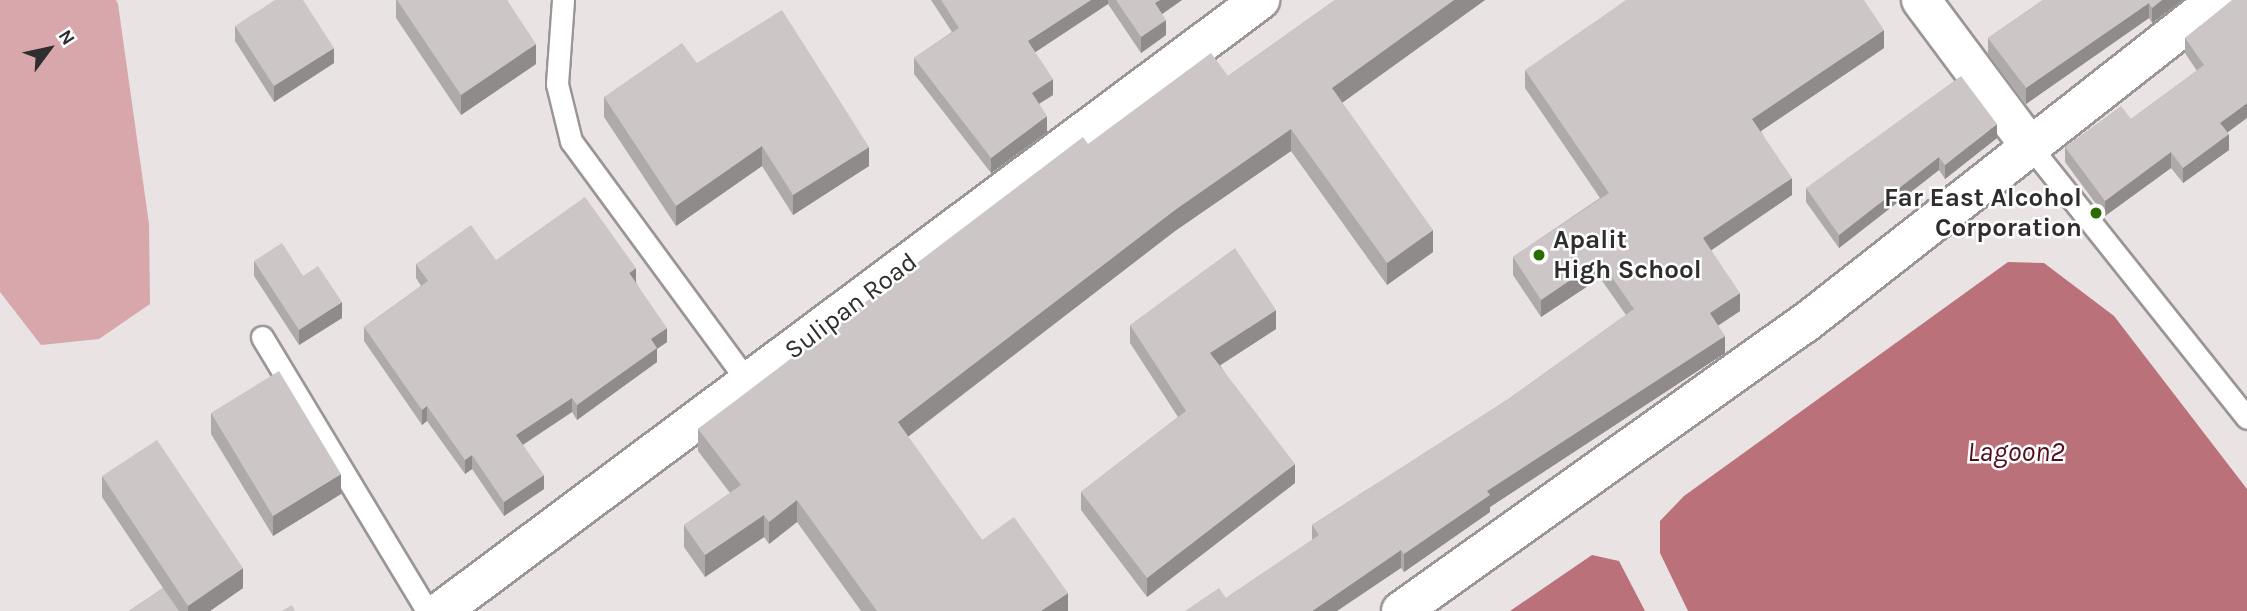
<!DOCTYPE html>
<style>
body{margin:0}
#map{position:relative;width:2247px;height:611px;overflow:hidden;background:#eae3e4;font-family:Karla,sans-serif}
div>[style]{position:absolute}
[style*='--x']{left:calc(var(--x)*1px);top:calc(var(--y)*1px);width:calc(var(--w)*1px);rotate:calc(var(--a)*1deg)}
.green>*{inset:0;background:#d8a7ab}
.water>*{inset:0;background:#ba7179}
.roads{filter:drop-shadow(2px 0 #9b9595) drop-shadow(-2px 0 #9b9595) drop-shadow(0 2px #9b9595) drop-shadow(0 -2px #9b9595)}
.service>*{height:21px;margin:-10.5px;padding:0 10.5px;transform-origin:10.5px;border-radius:10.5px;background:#fff}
.minor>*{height:38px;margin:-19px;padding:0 19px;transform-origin:19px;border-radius:19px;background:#fff}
.tertiary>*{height:38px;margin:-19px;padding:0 19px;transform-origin:19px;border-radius:19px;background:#fff}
.wall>*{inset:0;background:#afaaaa}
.shaded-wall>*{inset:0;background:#8f8b8b}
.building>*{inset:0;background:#ccc6c6}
.dots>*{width:19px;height:19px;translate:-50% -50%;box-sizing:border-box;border:4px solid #fff;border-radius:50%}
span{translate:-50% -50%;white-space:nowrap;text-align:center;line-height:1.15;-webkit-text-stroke:5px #fff;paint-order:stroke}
.poi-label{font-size:26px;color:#2f2d2d;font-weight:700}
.right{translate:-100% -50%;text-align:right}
.left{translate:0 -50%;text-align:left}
.street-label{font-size:26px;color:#2f2d2d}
.water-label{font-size:28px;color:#510d1d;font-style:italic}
.north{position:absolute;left:14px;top:14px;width:70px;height:70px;-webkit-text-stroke:5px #fff;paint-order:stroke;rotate:57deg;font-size:19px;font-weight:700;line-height:28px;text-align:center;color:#2f2d2d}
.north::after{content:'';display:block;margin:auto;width:24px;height:32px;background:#2f2d2d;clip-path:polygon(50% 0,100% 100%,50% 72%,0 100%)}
</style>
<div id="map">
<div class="green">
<i style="clip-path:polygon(0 0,116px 0,118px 4px,149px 224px,150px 304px,99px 339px,41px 345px,0 292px)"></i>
</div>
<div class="water">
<i style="clip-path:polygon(2008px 262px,2044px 263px,2114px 316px,2247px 489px,2247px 611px,1688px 611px,1660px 553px,1660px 521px,1684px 496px)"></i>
<i style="clip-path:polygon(1592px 555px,1619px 561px,1645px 611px,1510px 611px)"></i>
</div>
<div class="roads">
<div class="service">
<i style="--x:563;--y:0;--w:84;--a:94.1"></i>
<i style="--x:557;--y:84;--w:59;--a:76.2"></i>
<i style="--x:571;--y:141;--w:299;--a:53.7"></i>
<i style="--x:2029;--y:145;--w:349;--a:51.4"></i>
<i style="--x:262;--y:337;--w:320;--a:58.9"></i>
</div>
<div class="minor">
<i style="--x:1921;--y:0;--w:181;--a:53.3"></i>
<i style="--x:1401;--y:611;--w:495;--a:-35.5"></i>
<i style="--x:1804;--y:324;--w:525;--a:-38.11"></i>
</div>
<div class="tertiary">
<i style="--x:441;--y:611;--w:1022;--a:-36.72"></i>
</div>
</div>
<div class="wall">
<i style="clip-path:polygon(396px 0,507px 0,536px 64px,461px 115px,396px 18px)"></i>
<i style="clip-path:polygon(931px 0,1182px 0,1162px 14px,1166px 35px,1141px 53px,1108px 4px,1035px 52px,1053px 95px,1039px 104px,1047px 132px,991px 173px,914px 74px,914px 58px,952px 32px)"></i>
<i style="clip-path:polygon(1335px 0,1485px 0,1342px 103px,1433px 252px,1387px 285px,1291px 151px,1175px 231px,908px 437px,982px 540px,1068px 611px,861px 611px,797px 522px,769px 544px,764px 537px,705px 577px,684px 547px,684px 525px,730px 493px,698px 451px,698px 429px,1088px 144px,1228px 76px)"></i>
<i style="clip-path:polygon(2043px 0,2182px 0,2152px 23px,2149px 18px,2026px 104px,1988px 54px,1988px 38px)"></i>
<i style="clip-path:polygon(2231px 2px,2228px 133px,2229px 150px,2183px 183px,2171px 168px,2105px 216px,2065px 162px,2065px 147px,2131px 119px,2197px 71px,2185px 53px,2185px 38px)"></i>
<i style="clip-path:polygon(235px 26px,334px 63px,274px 102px,235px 41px)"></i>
<i style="clip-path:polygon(1884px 48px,1761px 131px,1792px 195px,1711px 250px,1740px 311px,1718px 325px,1725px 353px,1490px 507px,1490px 512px,1404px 572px,1401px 568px,1226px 598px,1312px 540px,1312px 525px,1507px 400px,1626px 315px,1600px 278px,1541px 317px,1513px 275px,1513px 257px,1600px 198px,1525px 88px,1525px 70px)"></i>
<i style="clip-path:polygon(697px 63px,869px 166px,793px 215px,762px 166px,676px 226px,604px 117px,604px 97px)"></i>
<i style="clip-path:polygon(1997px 138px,1945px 179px,1939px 170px,1839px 248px,1806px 202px,1806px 188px)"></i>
<i style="clip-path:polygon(496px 260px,636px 282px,667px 342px,657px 349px,657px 362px,577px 420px,572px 412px,523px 445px,544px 489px,504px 516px,472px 469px,465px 474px,427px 421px,422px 425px,364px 341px,364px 327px,421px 286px,416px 278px,416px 264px)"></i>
<i style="clip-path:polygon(254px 261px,303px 276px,342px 318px,299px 345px,254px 276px)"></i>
<i style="clip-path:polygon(1130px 325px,1276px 329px,1220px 365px,1295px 483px,1147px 597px,1081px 510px,1081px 492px,1178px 417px,1130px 343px)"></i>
<i style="clip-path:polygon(211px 413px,341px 494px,273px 536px,211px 434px)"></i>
<i style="clip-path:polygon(102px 476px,243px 588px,210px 611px,129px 611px,163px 588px,102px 497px)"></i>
</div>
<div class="shaded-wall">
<i style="clip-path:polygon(1091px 0,1108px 0,1108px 4px,1028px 57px,1028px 41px)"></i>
<i style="clip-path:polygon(1160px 0,1182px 0,1155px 19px,1155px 3px)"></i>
<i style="clip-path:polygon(1454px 0,1485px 0,1332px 110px,1332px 88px)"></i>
<i style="clip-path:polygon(2162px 0,2182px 0,2152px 23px,2152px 8px)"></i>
<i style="clip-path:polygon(2149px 3px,2149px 18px,2026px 104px,2026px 88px)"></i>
<i style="clip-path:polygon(1166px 20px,1166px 35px,1141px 53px,1141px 37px)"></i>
<i style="clip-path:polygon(1884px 30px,1884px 48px,1752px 137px,1752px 119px)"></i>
<i style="clip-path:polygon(536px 44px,536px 64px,461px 115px,461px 95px)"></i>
<i style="clip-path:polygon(334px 48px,334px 63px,274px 102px,274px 86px)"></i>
<i style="clip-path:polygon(1053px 79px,1053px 95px,1032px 108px,1032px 93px)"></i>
<i style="clip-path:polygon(2247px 103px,2247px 118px,2220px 138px,2220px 123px)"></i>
<i style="clip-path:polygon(1047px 116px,1047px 132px,991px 173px,991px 158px)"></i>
<i style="clip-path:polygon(1997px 124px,1997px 138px,1945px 179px,1945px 165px)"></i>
<i style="clip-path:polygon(1291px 129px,1291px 151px,1175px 231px,898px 444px,898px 422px,1175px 210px)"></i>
<i style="clip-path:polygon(2229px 134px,2229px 150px,2183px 183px,2183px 168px)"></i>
<i style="clip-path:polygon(762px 146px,762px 166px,676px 226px,676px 206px)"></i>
<i style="clip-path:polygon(869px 147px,869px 166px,793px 215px,793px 195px)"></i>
<i style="clip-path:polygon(2171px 152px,2171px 168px,2105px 216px,2105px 201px)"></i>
<i style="clip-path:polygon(1939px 157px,1939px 170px,1839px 248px,1839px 235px)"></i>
<i style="clip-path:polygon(1792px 178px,1792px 195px,1703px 256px,1703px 238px)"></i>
<i style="clip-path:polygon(1433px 230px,1433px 252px,1387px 285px,1387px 263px)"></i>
<i style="clip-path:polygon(1600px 260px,1600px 278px,1541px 317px,1541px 300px)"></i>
<i style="clip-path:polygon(636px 268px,636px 283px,629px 273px)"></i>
<i style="clip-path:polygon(1740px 293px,1740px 311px,1710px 331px,1710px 313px)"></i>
<i style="clip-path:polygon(342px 302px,342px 318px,299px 345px,299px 330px)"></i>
<i style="clip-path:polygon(1276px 310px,1276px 329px,1210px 372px,1210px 353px)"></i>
<i style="clip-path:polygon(667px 328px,667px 342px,657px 349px,657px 362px,577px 420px,577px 405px,651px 339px)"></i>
<i style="clip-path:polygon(1725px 336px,1725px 353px,1490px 507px,1490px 512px,1404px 572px,1404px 554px,1487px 491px)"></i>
<i style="clip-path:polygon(572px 398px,572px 412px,516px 449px,516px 435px)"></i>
<i style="clip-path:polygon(427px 406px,427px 421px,422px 425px,422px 410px)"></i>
<i style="clip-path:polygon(472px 455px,472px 469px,465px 474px,465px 460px)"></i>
<i style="clip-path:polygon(1295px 464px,1295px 483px,1147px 597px,1147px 578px)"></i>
<i style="clip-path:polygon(341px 474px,341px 494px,273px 536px,273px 516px)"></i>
<i style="clip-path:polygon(544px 475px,544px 489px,504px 516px,504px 502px)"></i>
<i style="clip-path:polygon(797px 500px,797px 522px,769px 544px,769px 522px)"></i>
<i style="clip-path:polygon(764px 515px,764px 537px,705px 577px,705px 555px)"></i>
<i style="clip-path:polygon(1401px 550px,1401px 568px,1337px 611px,1312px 611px)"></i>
<i style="clip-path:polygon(243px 568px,243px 588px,210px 611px,188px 611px,188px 606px)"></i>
<i style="clip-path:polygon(1068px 593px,1068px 611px,1041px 611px)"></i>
</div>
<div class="building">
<i style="clip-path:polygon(275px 0,303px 0,334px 48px,274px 86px,235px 26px)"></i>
<i style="clip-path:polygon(397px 0,507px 0,536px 44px,461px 95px)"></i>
<i style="clip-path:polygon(941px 0,1091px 0,1028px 41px,1053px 79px,1032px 93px,1047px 116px,991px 158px,914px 58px,959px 28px)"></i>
<i style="clip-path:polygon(1116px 0,1160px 0,1155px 3px,1166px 20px,1141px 37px)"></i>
<i style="clip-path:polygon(1335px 0,1454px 0,1332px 88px,1433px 230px,1387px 263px,1291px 129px,1175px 210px,898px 422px,982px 540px,1014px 517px,1068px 593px,1041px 611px,877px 611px,797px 500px,769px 522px,764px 515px,705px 555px,684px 525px,741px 485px,698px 429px,1083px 137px,1088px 144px,1211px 53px,1228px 76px)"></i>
<i style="clip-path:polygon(1626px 0,1864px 0,1884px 30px,1752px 119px,1792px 178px,1703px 238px,1740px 293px,1710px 313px,1725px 336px,1487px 491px,1490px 495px,1404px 554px,1401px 550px,1312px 611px,1185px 611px,1219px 588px,1226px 598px,1319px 535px,1312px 525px,1507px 400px,1634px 309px,1600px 260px,1541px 300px,1513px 257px,1609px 193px,1525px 70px)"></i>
<i style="clip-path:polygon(2043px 0,2162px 0,2152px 8px,2149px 3px,2026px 88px,1988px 38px)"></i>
<i style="clip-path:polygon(2232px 0,2247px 0,2247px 103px,2220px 123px,2229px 134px,2183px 168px,2171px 152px,2105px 201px,2065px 147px,2121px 106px,2131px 119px,2204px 65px,2185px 38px)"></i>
<i style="clip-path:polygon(782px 10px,869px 147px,793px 195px,762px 146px,676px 206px,604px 97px,682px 43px,697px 63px)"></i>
<i style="clip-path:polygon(1961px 76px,1997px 124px,1945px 165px,1939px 157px,1839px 235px,1806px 188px)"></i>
<i style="clip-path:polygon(585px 197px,636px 268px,629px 273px,667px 328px,651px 339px,657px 348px,577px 405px,572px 398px,516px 435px,544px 475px,504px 502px,472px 455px,465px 460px,427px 406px,422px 410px,364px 327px,428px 281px,416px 264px,471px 225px,496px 260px)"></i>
<i style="clip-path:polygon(282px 243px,303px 276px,318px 266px,342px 302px,299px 330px,254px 261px)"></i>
<i style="clip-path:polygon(1235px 248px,1276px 310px,1210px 353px,1295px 464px,1147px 578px,1081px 492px,1186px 411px,1130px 325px)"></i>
<i style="clip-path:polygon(279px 371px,341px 474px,273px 516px,211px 413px)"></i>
<i style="clip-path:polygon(157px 440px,243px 568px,188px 606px,102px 476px)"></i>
<i style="clip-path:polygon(163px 588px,179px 611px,129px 611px)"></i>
<i style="clip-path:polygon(292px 605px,295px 611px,282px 611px)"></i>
</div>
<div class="dots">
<i style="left:2096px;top:213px;background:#2a6c02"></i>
<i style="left:1539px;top:255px;background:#2a6c02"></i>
</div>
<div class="poi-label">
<span class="right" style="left:2082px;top:213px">Far East Alcohol<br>Corporation</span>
<span class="left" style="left:1553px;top:255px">Apalit<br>High School</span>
</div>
<div class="street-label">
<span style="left:851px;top:306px;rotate:-37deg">Sulipan Road</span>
</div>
<div class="water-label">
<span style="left:2016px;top:452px">Lagoon2</span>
</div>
<div class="north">N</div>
</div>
